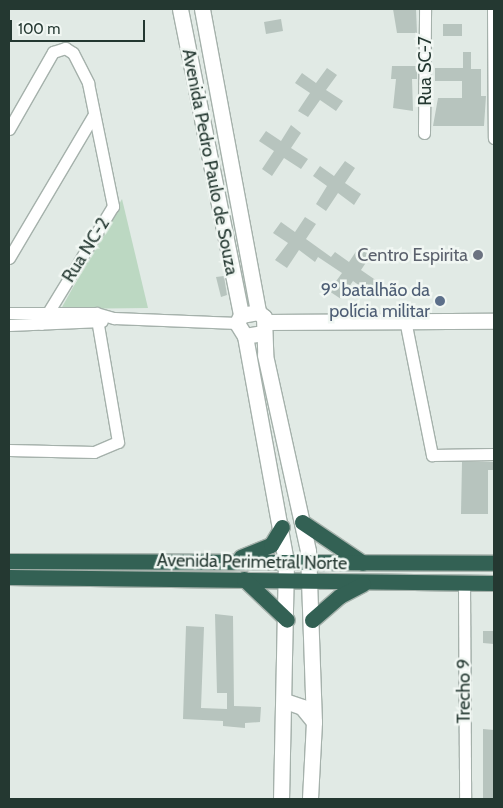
<!DOCTYPE html>
<meta charset="utf-8">
<style>
body{margin:0}
#map{position:relative;width:503px;height:808px;overflow:hidden;background:#e1eae5;font-family:Cabin,sans-serif}
div>[style]{position:absolute}
[style*='--x']{left:calc(var(--x)*1px);top:calc(var(--y)*1px);width:calc(var(--w)*1px);rotate:calc(var(--a)*1deg)}
.green>*{inset:0;background:#bcd8c2}
.building>*{inset:0;background:#b7c4be}
.roads{filter:drop-shadow(1px 0 #a5b1ab) drop-shadow(-1px 0 #a5b1ab) drop-shadow(0 1px #a5b1ab) drop-shadow(0 -1px #a5b1ab)}
.street>*{height:11px;margin:-5.5px;padding:0 5.5px;transform-origin:5.5px;border-radius:5.5px;background:#fff}
.secondary>*{height:15px;margin:-7.5px;padding:0 7.5px;transform-origin:7.5px;border-radius:7.5px;background:#fff}
.highway>*{height:15px;margin:-7.5px;padding:0 7.5px;transform-origin:7.5px;border-radius:7.5px;background:#336154}
.dots>*{width:14px;height:14px;translate:-50% -50%;box-sizing:border-box;border:2px solid #f1f7f3;border-radius:50%}
span{translate:-50% -50%;white-space:nowrap;text-align:center;line-height:1.15;-webkit-text-stroke:5px #f1f7f3;paint-order:stroke}
.street-label{font-size:18px;color:#243831}
.worship-label{font-size:18px;color:#5b616d}
.right{translate:-100% -50%;text-align:right}
.service-label{font-size:18px;color:#4e5e75}
.frame{position:absolute;inset:0;border:10px solid #243831;pointer-events:none}
.scale{position:absolute;left:10px;top:20px;width:135px;height:22px;box-sizing:border-box;border:2px solid #243831;border-top:0;padding-left:6px;font-size:15px;line-height:18px;white-space:nowrap;color:#243831;-webkit-text-stroke:4px #f1f7f3;paint-order:stroke}
</style>
<div id="map">
<div class="green">
<i style="clip-path:polygon(122px 199px,148px 308px,61px 309px)"></i>
</div>
<div class="building">
<i style="clip-path:polygon(393px 9px,416px 9px,417px 33px,397px 33px)"></i>
<i style="clip-path:polygon(281px 19px,283px 31px,266px 34px,264px 22px)"></i>
<i style="clip-path:polygon(443px 24px,462px 24px,462px 36px,443px 36px)"></i>
<i style="clip-path:polygon(463px 52px,471px 52px,471px 69px,481px 69px,481px 96px,486px 96px,484px 126px,433px 126px,438px 98px,462px 98px,462px 81px,435px 81px,435px 68px,463px 68px)"></i>
<i style="clip-path:polygon(392px 66px,417px 66px,417px 79px,412px 79px,413px 111px,393px 108px,396px 79px,391px 79px)"></i>
<i style="clip-path:polygon(327px 68px,337px 75px,326px 90px,343px 101px,336px 111px,320px 100px,308px 117px,298px 111px,310px 93px,295px 83px,302px 73px,316px 83px)"></i>
<i style="clip-path:polygon(291px 125px,301px 133px,291px 148px,308px 159px,301px 169px,284px 158px,272px 176px,262px 169px,274px 151px,259px 141px,266px 131px,281px 141px)"></i>
<i style="clip-path:polygon(345px 161px,355px 168px,345px 183px,361px 194px,354px 205px,338px 193px,326px 211px,316px 204px,327px 186px,313px 176px,320px 166px,334px 176px)"></i>
<i style="clip-path:polygon(305px 217px,316px 224px,306px 239px,331px 257px,335px 252px,349px 262px,359px 247px,371px 255px,361px 270px,377px 281px,370px 293px,353px 281px,341px 299px,329px 291px,342px 273px,318px 257px,315px 262px,299px 250px,287px 268px,275px 260px,288px 243px,273px 233px,281px 222px,295px 232px)"></i>
<i style="clip-path:polygon(224px 276px,227px 295px,221px 297px,216px 277px)"></i>
<i style="clip-path:polygon(494px 462px,494px 470px,488px 470px,488px 514px,461px 514px,462px 462px)"></i>
<i style="clip-path:polygon(215px 614px,233px 616px,234px 706px,261px 707px,260px 722px,245px 723px,245px 728px,223px 726px,223px 721px,183px 719px,186px 626px,204px 627px,201px 708px,227px 709px,227px 693px,217px 693px)"></i>
<i style="clip-path:polygon(483px 631px,494px 631px,494px 644px,483px 643px)"></i>
<i style="clip-path:polygon(483px 729px,494px 730px,494px 799px,483px 799px)"></i>
</div>
<div class="roads">
<div class="street">
<i style="--x:493;--y:9;--w:129;--a:89.6"></i>
<i style="--x:9;--y:129;--w:89;--a:-60.3"></i>
<i style="--x:53;--y:52;--w:13;--a:-18"></i>
<i style="--x:65;--y:48;--w:9;--a:32"></i>
<i style="--x:73;--y:53;--w:34;--a:63"></i>
<i style="--x:88;--y:83;--w:126;--a:78.5"></i>
<i style="--x:113;--y:206;--w:138;--a:121.4"></i>
<i style="--x:424;--y:133;--w:124;--a:-89.5"></i>
<i style="--x:9;--y:258;--w:167;--a:-59.4"></i>
<i style="--x:9;--y:313;--w:87;--a:0"></i>
<i style="--x:96;--y:313;--w:19;--a:16"></i>
<i style="--x:114;--y:318;--w:123;--a:2.3"></i>
<i style="--x:405;--y:320;--w:138;--a:78.7"></i>
<i style="--x:432;--y:455;--w:62;--a:-0.9"></i>
<i style="--x:9;--y:325;--w:93;--a:-2.5"></i>
<i style="--x:9;--y:450;--w:85;--a:1.3"></i>
<i style="--x:94;--y:452;--w:26;--a:-23"></i>
<i style="--x:118;--y:442;--w:131;--a:-99.7"></i>
<i style="--x:464;--y:583;--w:216;--a:89.7"></i>
</div>
<div class="secondary">
<i style="--x:180;--y:9;--w:312;--a:78.7"></i>
<i style="--x:202;--y:9;--w:308;--a:79.5"></i>
<i style="--x:265;--y:322;--w:229;--a:-0.3"></i>
<i style="--x:263;--y:333;--w:18;--a:171"></i>
<i style="--x:245;--y:336;--w:15;--a:-122"></i>
<i style="--x:237;--y:323;--w:9;--a:-63"></i>
<i style="--x:241;--y:315;--w:17;--a:-10"></i>
<i style="--x:258;--y:312;--w:8;--a:40"></i>
<i style="--x:264;--y:317;--w:38;--a:88"></i>
<i style="--x:265;--y:355;--w:201;--a:77.6"></i>
<i style="--x:308;--y:551;--w:171;--a:88"></i>
<i style="--x:314;--y:722;--w:77;--a:93"></i>
<i style="--x:245;--y:336;--w:230;--a:79.7"></i>
<i style="--x:286;--y:562;--w:237;--a:91.2"></i>
<i style="--x:285;--y:701;--w:18;--a:19"></i>
<i style="--x:302;--y:707;--w:19;--a:51"></i>
</div>
<div class="highway">
<i style="--x:302;--y:522;--w:73;--a:33.9"></i>
<i style="--x:241;--y:557;--w:32;--a:-22"></i>
<i style="--x:271;--y:545;--w:21;--a:-59"></i>
<i style="--x:9;--y:561;--w:485;--a:0.2"></i>
<i style="--x:9;--y:577;--w:485;--a:0.7"></i>
<i style="--x:244;--y:579;--w:59;--a:43.6"></i>
<i style="--x:312;--y:620;--w:37;--a:-41"></i>
<i style="--x:340;--y:596;--w:26;--a:-28"></i>
</div>
</div>
<div class="dots">
<i style="left:478px;top:255px;background:#6b7280"></i>
<i style="left:440px;top:301px;background:#5c6f8a"></i>
</div>
<div class="street-label">
<span style="left:425px;top:71px;rotate:-90deg">Rua SC-7</span>
<span style="left:210px;top:162px;rotate:79deg">Avenida Pedro Paulo de Souza</span>
<span style="left:86px;top:250px;rotate:-58deg">Rua NC-2</span>
<span style="left:252px;top:562px;rotate:1deg">Avenida Perimetral Norte</span>
<span style="left:464px;top:691px;rotate:-90deg">Trecho 9</span>
</div>
<div class="worship-label">
<span class="right" style="left:468px;top:255px">Centro Espirita</span>
</div>
<div class="service-label">
<span class="right" style="left:430px;top:301px">9º batalhão da<br>polícia militar</span>
</div>
<div class="frame"></div>
<div class="scale">100 m</div>
</div>
